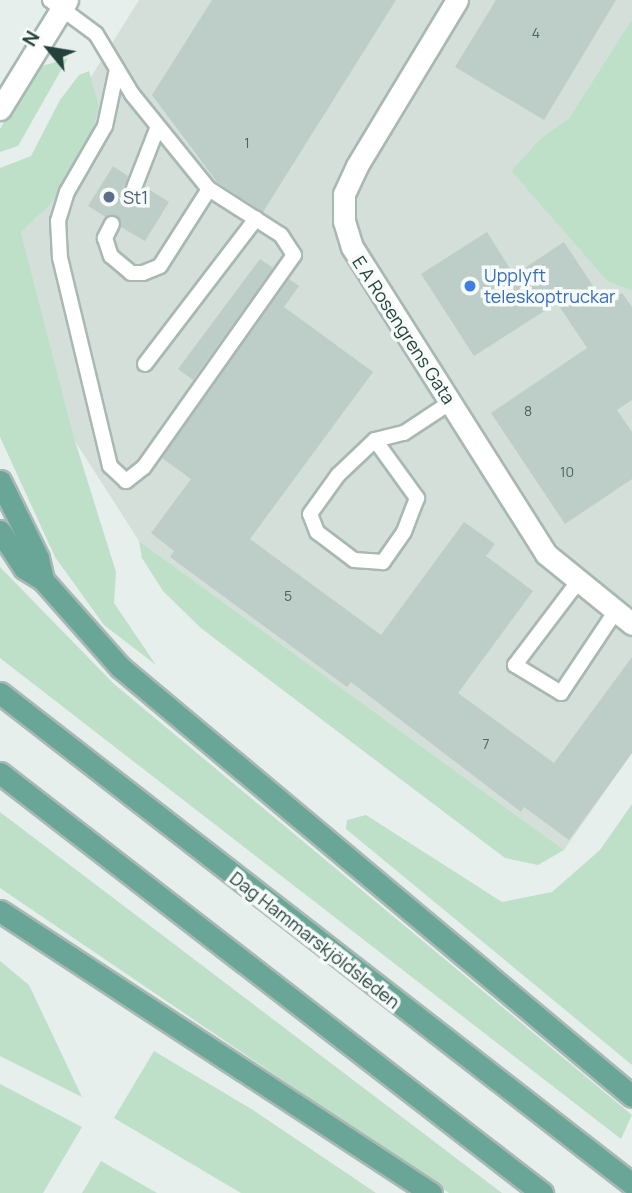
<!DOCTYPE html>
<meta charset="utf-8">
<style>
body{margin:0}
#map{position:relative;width:632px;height:1193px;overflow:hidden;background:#e6efeb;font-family:Manrope,sans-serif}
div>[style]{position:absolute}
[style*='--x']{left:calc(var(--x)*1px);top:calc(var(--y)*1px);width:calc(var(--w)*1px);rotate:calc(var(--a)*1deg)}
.built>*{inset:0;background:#d4dfda}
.green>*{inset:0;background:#bee0c8}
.building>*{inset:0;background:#bdcdc7}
.roads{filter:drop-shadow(2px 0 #a8b8b3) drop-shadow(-2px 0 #a8b8b3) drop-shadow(0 2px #a8b8b3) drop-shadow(0 -2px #a8b8b3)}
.lane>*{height:14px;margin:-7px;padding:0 7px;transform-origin:7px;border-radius:7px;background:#fff}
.street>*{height:21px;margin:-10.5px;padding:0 10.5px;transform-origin:10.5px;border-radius:10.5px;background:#fff}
.secondary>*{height:21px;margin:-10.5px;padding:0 10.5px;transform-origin:10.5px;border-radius:10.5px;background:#fff}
.primary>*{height:21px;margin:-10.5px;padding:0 10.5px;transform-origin:10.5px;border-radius:10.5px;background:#69a698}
.dots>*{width:19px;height:19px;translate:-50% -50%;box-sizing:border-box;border:4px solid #f7fbf9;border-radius:50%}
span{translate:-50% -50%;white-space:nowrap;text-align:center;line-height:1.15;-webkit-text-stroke:7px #f7fbf9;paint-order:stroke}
.number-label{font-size:14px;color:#4a655e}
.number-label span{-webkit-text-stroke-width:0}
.service-label{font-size:18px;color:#4e5e75}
.left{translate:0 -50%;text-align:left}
.shop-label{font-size:18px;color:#366cbe}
.street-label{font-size:18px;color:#23423b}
.north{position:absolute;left:14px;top:14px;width:70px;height:70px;-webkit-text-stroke:5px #f7fbf9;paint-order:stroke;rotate:300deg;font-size:19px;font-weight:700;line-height:28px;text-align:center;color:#23423b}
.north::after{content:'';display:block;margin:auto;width:24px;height:32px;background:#23423b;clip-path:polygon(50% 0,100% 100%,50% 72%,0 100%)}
</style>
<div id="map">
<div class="built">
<i style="clip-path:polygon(139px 0,632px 0,632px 19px,569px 118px,541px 138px,511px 171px,607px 281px,632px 291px,632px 753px,564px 850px,139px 541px,75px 441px,21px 232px,50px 205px,99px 106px,89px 80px)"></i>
</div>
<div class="green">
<i style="clip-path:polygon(632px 19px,632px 291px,607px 281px,511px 171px,541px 138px,569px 118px)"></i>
<i style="clip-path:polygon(68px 58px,18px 146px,0 152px,0 129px,36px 68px)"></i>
<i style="clip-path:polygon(89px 71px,99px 106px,89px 144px,50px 205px,21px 232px,75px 441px,116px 572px,114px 603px,156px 665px,104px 625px,55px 557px,0 437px,0 168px,31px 156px,60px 100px,79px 75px)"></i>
<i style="clip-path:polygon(139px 541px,564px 850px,538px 865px,505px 858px,202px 629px,163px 591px,142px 558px)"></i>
<i style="clip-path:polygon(0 567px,114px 684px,632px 1115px,621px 1139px,0 658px)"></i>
<i style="clip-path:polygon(632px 804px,632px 1065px,346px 829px,347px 820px,366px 815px,502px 902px,552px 892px,600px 850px)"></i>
<i style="clip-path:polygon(0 812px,502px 1193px,449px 1193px,0 888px)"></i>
<i style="clip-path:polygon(0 961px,29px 985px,82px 1097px,0 1056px)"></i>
<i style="clip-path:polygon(154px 1051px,253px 1110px,376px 1193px,241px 1193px,114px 1118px)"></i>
<i style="clip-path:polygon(0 1084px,82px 1127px,43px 1193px,0 1193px)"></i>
<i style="clip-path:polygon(101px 1161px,157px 1193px,82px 1193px)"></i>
</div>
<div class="building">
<i style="clip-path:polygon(212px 0,396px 0,263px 212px,217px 182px,152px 95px)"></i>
<i style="clip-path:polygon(496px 0,616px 0,544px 120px,455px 67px)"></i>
<i style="clip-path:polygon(113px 166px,128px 176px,124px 189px,130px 197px,139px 196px,145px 187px,169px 202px,145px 241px,121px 227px,117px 216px,106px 217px,88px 206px)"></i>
<i style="clip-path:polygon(487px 232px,514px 275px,564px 242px,605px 304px,622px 293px,632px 307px,632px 400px,617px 410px,632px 432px,632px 479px,565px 524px,491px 413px,587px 348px,557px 303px,474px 356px,421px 274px)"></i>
<i style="clip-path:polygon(260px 259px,273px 268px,193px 380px,178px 369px)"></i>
<i style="clip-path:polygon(289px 279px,299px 286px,284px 307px,373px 372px,250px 539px,381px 635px,464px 522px,495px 544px,486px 556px,533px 591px,458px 693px,554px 763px,632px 657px,632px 753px,569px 840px,524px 807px,521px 812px,351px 682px,347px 687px,170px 557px,174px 551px,151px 533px,191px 479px,162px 458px)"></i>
</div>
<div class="roads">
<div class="lane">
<i style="--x:50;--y:0;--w:57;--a:36.5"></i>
<i style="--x:96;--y:34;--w:70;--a:59"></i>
<i style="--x:132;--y:94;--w:122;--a:51"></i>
<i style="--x:209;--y:189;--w:85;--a:32.6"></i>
<i style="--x:281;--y:235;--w:24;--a:57"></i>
<i style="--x:294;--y:255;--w:260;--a:125.3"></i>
<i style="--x:144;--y:467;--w:23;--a:142"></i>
<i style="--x:126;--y:481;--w:22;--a:-137"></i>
<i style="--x:110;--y:466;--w:214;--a:-103.5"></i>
<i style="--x:60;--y:258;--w:37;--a:-93"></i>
<i style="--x:58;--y:221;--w:30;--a:-73"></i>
<i style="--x:67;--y:192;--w:76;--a:-60.1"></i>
<i style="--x:105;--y:126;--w:58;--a:-78.1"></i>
<i style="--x:134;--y:188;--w:63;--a:-68.7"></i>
<i style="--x:112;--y:224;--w:16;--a:117"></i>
<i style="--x:105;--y:238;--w:19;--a:72"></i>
<i style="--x:111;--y:256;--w:26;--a:40"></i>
<i style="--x:131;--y:273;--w:12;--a:0"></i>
<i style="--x:143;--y:273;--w:18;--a:-22"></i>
<i style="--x:160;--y:266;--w:91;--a:-57.5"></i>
<i style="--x:145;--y:364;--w:183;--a:-52.6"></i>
<i style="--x:375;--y:440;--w:72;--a:54.1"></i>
<i style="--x:417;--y:498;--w:36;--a:111"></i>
<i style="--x:404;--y:532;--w:37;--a:125"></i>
<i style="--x:383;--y:562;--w:29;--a:-176"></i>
<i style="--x:354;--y:560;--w:46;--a:-142.9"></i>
<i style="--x:317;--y:532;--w:19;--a:-111"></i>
<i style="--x:310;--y:514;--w:48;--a:-54.3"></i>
<i style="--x:338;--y:475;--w:51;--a:-43.4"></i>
<i style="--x:375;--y:440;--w:30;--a:-14"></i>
<i style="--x:404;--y:433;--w:56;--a:-33.4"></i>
<i style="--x:577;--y:583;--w:103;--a:127.1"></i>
<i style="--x:515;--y:665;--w:54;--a:31.3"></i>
<i style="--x:561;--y:693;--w:97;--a:-56.3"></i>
</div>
<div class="street">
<i style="--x:457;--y:0;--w:194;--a:121.1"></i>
<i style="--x:357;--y:166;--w:31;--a:115"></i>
<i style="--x:344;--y:194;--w:27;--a:90"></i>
<i style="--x:344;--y:221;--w:27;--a:73"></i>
<i style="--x:352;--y:247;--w:363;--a:57.7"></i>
<i style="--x:546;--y:554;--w:111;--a:39.1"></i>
</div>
<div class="secondary">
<i style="--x:0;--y:109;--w:128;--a:-58.4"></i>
</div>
<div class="primary">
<i style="--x:0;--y:481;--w:86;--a:63.7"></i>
<i style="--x:38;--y:558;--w:23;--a:77"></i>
<i style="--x:0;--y:531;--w:44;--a:57"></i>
<i style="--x:24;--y:568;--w:22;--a:32"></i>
<i style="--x:43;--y:580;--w:116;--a:48.5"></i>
<i style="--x:120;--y:667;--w:668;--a:39.96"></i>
<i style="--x:0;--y:693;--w:800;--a:37.84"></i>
<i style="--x:0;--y:773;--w:686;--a:37.77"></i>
<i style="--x:0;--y:911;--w:515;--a:33.2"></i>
</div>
</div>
<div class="dots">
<i style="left:109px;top:197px;background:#5c6f8a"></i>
<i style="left:470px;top:286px;background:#3f7fe0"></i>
</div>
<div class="number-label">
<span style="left:536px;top:33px">4</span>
<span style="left:247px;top:143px">1</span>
<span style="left:528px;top:411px">8</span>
<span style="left:567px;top:472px">10</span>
<span style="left:288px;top:596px">5</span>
<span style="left:486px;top:744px">7</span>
</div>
<div class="service-label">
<span class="left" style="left:123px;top:197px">St1</span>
</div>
<div class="shop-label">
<span class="left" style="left:484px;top:286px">Upplyft<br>teleskoptruckar</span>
</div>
<div class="street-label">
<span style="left:404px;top:330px;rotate:57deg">E A Rosengrens Gata</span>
<span style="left:315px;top:940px;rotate:38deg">Dag Hammarskjöldsleden</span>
</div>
<div class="north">N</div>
</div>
